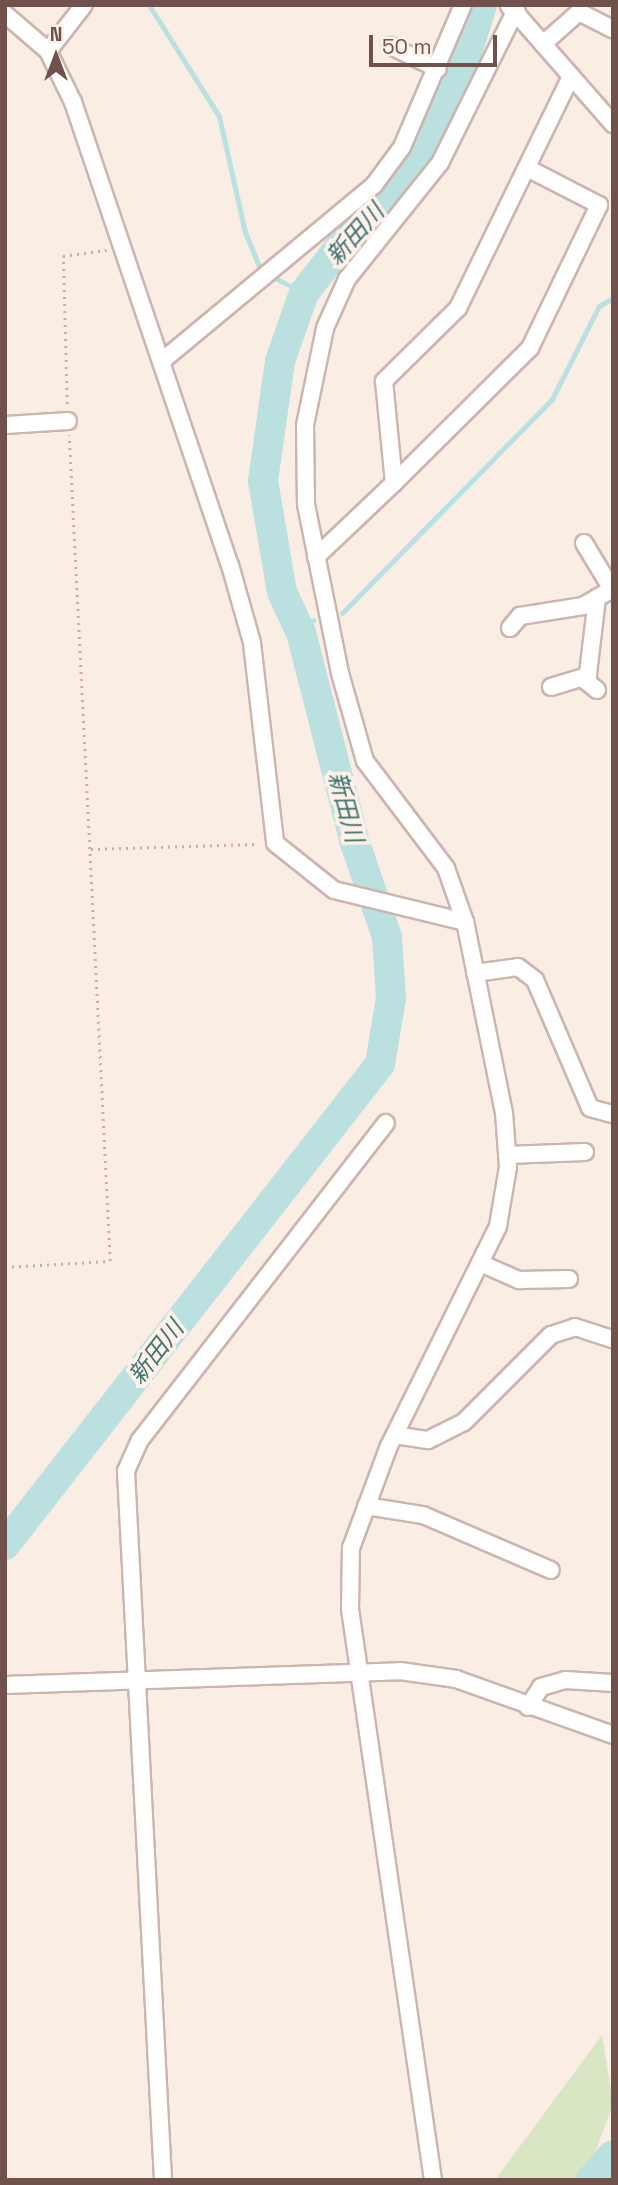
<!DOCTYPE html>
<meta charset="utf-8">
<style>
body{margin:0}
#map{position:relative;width:618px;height:2185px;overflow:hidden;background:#faede4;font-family:"Space Grotesk","Noto Sans JP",sans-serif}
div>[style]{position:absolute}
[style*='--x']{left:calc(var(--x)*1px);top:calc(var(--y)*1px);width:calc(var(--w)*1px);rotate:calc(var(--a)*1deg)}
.green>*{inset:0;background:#d8e6c4}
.stream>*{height:5px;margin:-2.5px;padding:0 2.5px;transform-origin:2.5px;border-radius:2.5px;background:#bae1df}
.river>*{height:30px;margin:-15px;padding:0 15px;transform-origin:15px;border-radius:15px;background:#bae1df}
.path>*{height:2.5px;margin-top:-1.25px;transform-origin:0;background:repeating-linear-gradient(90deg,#d1aaa1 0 2px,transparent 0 7px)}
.roads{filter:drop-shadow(2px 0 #ccb5ae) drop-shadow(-2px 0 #ccb5ae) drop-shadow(0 2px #ccb5ae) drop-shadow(0 -2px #ccb5ae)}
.minor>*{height:16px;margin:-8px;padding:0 8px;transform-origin:8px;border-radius:8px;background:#fff}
.tertiary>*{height:19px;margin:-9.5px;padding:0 9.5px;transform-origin:9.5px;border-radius:9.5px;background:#fff}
span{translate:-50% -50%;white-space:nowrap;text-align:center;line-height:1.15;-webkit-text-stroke:7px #fdf1e9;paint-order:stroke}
.water-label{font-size:24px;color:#417472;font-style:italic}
.frame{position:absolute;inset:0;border:7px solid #70514c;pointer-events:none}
.north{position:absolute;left:21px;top:21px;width:70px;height:70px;-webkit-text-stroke:5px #fdf1e9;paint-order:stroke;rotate:0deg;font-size:19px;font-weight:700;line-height:28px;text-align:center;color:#70514c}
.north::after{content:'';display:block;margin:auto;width:24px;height:32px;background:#70514c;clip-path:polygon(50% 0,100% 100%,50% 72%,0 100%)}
.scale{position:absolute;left:369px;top:35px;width:128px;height:32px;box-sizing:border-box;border:4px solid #70514c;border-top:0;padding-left:9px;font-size:21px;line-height:24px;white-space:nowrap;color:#70514c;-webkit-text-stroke:5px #fdf1e9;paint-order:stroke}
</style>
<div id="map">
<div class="green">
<i style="clip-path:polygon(602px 2035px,613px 2104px,585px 2180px,495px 2180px)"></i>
</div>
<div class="stream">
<i style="--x:149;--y:5;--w:131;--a:57.8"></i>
<i style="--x:219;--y:116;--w:119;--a:77.4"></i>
<i style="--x:245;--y:232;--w:42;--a:67.7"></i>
<i style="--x:261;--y:271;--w:48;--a:27.1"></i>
<i style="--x:342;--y:613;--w:300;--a:-45.5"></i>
<i style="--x:552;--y:399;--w:104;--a:-63.2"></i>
<i style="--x:599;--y:306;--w:16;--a:-30"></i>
<i style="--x:297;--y:624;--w:17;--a:-13"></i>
</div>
<div class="river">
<i style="--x:5;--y:1545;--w:610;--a:-52.06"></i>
<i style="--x:380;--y:1064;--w:67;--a:-80.5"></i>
<i style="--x:391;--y:998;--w:61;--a:-93.8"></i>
<i style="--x:387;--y:937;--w:99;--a:-108.8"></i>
<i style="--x:355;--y:843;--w:217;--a:-104.4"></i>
<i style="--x:301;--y:633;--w:45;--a:-114.9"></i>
<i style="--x:282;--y:592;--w:113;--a:-99.7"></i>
<i style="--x:263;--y:481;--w:121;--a:-81.9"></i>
<i style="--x:280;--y:361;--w:72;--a:-70.6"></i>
<i style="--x:304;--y:293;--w:77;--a:-52.4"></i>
<i style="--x:351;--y:232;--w:71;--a:-43.3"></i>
<i style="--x:403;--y:183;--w:125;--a:-62.4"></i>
<i style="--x:461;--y:72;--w:70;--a:-72.6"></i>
<i style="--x:591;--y:2180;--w:33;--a:-49"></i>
</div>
<div class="path">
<i style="--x:67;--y:404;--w:148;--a:-91.5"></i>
<i style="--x:63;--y:256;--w:44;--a:-7.8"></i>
<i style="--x:91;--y:849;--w:168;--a:-1.7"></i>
<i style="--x:5;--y:1267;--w:105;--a:-3.3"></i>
<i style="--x:110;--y:1261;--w:827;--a:-92.84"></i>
</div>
<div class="roads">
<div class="minor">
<i style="--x:5;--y:14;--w:57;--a:40.7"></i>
<i style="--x:48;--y:51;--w:57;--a:63.9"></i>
<i style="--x:73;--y:102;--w:489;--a:71.3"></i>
<i style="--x:230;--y:565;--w:81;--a:74.2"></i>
<i style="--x:252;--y:643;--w:201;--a:83.4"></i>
<i style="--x:275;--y:843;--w:75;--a:38.5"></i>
<i style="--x:334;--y:890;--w:135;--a:13.7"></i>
<i style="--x:543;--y:44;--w:48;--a:-41.6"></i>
<i style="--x:579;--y:12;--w:38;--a:27"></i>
<i style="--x:391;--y:46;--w:52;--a:26.1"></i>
<i style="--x:48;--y:51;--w:58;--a:-52"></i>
<i style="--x:162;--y:361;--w:276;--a:-39.7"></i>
<i style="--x:374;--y:185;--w:47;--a:-53.6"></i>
<i style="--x:402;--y:147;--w:155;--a:-66.8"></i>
<i style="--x:5;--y:425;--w:63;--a:-3.6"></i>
<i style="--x:394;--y:483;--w:192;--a:-44.8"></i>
<i style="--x:530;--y:348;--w:159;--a:-64.2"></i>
<i style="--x:599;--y:205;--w:81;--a:-152.8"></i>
<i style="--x:584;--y:543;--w:56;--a:58.9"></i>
<i style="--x:316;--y:557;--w:108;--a:-43.5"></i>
<i style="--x:394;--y:483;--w:102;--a:-95.6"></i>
<i style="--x:384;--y:381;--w:104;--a:-44.6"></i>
<i style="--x:458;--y:308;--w:258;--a:-64"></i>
<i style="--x:510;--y:628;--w:16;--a:-50"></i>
<i style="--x:520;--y:616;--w:64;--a:-9"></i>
<i style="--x:583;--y:606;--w:30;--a:-30"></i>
<i style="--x:551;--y:687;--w:39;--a:-17"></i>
<i style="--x:597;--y:690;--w:13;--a:-141"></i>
<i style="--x:587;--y:682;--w:85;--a:-83.2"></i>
<i style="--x:475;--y:973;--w:43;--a:-7.9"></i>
<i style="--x:518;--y:967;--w:21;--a:37"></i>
<i style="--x:535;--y:980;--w:139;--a:66.7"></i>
<i style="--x:590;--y:1108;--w:24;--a:15"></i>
<i style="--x:507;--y:1155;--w:78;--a:-2.2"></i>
<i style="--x:480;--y:1263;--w:43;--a:23.6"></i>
<i style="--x:519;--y:1280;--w:50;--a:-1.1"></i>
<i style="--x:395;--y:1435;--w:33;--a:9"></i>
<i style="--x:428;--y:1440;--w:40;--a:-26.6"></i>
<i style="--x:464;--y:1422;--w:123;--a:-45"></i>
<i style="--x:551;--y:1335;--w:25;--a:-18"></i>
<i style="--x:575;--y:1327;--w:40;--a:18"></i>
<i style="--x:366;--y:1506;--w:58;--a:9"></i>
<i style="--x:423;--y:1515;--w:139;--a:23.3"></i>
<i style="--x:5;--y:1685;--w:395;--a:-2"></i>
<i style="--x:400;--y:1671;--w:57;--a:8.1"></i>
<i style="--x:456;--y:1679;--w:167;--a:19.6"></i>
<i style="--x:528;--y:1707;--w:24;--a:-57"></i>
<i style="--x:541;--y:1687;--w:25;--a:-16"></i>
<i style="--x:565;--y:1680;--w:48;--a:3.6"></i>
<i style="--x:163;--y:2180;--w:710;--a:-92.99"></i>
<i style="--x:126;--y:1471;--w:34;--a:-66"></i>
<i style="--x:140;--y:1440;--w:401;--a:-52.2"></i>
<i style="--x:433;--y:2180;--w:577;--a:-98.27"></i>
<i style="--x:350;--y:1609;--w:61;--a:-89.1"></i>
<i style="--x:351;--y:1548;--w:109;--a:-69.6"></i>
<i style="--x:389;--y:1446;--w:246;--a:-63.6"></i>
<i style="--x:498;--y:1226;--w:60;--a:-80.4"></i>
<i style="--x:508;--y:1167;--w:54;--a:-94.2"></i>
<i style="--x:504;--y:1113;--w:195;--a:-101.5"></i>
<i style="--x:465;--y:922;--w:57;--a:-109.4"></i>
<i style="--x:446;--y:868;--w:134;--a:-127.1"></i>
<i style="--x:365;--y:761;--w:91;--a:-105.9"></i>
<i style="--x:340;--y:673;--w:171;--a:-101.4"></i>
<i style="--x:306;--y:505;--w:80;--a:-90.7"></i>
<i style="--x:305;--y:425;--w:99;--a:-78.3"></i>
<i style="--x:325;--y:328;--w:54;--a:-65.8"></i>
<i style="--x:347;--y:279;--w:149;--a:-51.3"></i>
<i style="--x:440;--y:163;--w:169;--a:-63.6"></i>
<i style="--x:515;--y:12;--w:149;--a:48.8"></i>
</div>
<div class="tertiary">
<i style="--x:510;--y:5;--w:9;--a:54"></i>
</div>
</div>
<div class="water-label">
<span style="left:355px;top:234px;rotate:-48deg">新田川</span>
<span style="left:346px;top:807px;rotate:75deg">新田川</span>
<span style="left:156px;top:1352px;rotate:-52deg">新田川</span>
</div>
<div class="frame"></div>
<div class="north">N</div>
<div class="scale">50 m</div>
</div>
